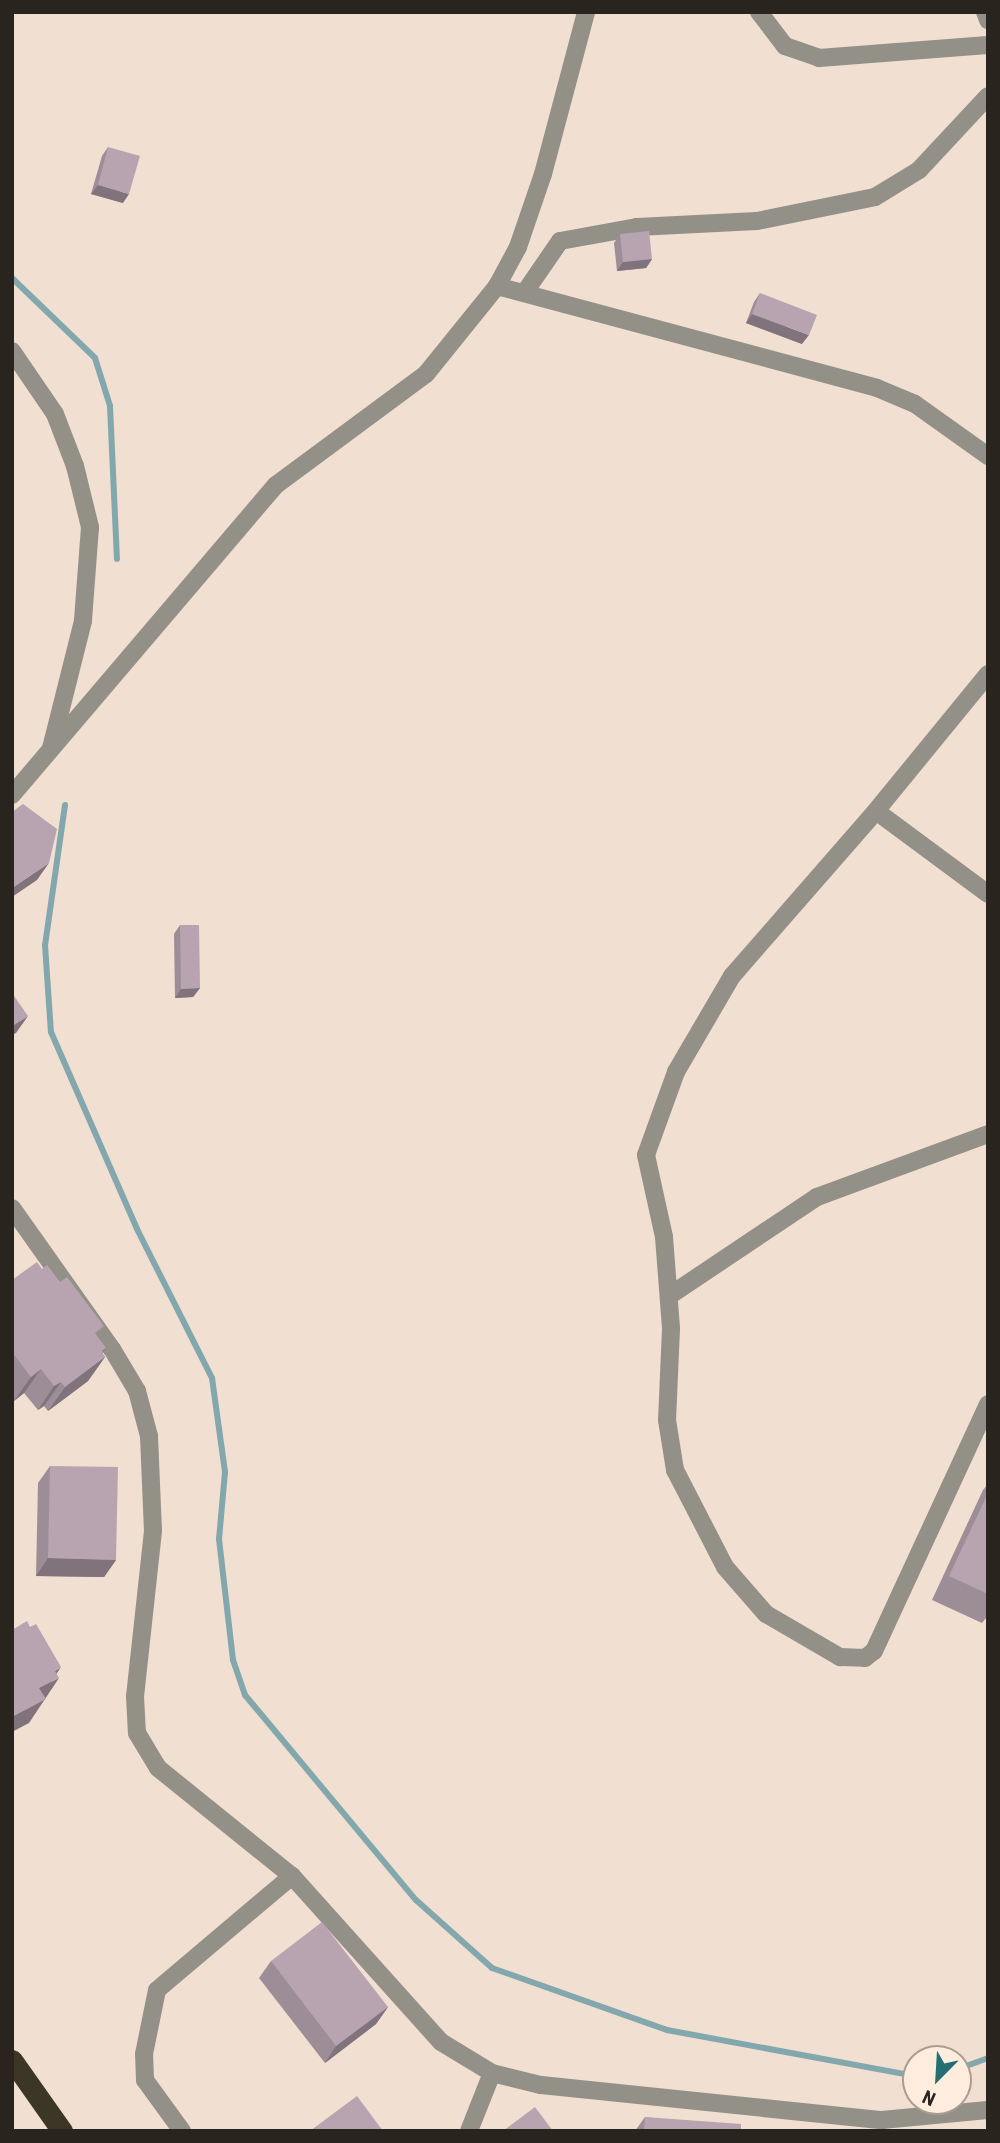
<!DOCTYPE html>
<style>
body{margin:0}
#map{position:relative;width:1000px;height:2143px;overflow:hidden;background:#f1dfd1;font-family:"Roboto Condensed",sans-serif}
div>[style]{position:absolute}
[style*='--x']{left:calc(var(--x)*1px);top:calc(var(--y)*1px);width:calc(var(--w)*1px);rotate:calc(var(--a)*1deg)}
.stream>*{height:6px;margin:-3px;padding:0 3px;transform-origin:3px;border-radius:3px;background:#82a8ad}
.minor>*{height:18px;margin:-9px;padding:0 9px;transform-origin:9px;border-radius:9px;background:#939088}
.highway>*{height:21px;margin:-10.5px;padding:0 10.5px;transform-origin:10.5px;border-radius:10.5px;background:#3b3626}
.wall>*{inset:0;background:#9d8d97}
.shaded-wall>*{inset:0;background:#80737b}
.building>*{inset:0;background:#b7a4b0}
span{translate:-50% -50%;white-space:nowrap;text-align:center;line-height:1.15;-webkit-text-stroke:5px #feedde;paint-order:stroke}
.frame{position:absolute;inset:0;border:14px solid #2a241e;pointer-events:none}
.north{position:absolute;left:902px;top:2045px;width:70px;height:70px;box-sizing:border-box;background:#feedde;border:2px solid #a99d91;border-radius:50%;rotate:204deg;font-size:19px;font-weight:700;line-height:28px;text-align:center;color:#2a241e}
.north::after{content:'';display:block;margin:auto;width:24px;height:32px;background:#246f71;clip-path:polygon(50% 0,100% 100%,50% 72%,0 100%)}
</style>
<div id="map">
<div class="stream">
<i style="--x:12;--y:278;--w:115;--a:43.9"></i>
<i style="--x:95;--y:358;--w:50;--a:72.6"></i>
<i style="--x:110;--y:406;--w:153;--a:87.4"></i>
<i style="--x:65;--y:805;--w:141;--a:98.1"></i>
<i style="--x:45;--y:945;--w:87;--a:86.1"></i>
<i style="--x:51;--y:1032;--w:215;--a:66.4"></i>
<i style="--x:137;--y:1229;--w:167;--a:63.3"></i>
<i style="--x:212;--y:1378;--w:95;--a:82.1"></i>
<i style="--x:225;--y:1472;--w:67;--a:95.1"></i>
<i style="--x:219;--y:1539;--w:122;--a:83.4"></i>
<i style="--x:233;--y:1660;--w:37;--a:71"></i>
<i style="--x:245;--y:1695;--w:267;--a:50.2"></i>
<i style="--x:416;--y:1900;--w:102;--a:41.8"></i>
<i style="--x:492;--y:1968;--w:186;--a:19.5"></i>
<i style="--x:667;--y:2030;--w:253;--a:10.5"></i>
<i style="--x:958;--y:2069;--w:32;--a:-20"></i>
</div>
<div class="minor">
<i style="--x:759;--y:12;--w:43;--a:52.6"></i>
<i style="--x:785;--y:46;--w:36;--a:19"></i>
<i style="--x:819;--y:58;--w:169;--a:-4.4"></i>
<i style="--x:985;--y:12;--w:9;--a:69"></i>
<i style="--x:497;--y:286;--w:393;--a:15"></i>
<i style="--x:877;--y:388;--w:41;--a:22.8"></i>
<i style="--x:915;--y:404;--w:90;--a:35.5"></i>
<i style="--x:525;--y:292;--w:62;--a:-55.5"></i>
<i style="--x:560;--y:241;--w:78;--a:-10.3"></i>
<i style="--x:637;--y:227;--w:120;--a:-2.9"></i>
<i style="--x:757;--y:221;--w:120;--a:-11.5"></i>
<i style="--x:875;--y:197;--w:52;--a:-31.5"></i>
<i style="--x:919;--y:170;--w:101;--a:-47"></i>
<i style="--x:12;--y:351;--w:76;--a:55.7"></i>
<i style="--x:55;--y:414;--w:56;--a:69"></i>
<i style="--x:75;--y:466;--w:63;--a:76.2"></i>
<i style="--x:90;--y:527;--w:94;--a:94.3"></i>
<i style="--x:83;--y:621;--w:131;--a:104.1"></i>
<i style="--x:988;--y:674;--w:177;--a:129.3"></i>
<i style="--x:876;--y:811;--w:219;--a:131.1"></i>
<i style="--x:732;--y:976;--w:111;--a:120.3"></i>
<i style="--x:676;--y:1072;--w:88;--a:109.9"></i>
<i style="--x:646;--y:1155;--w:84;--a:77.6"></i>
<i style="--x:664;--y:1237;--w:92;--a:85.6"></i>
<i style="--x:671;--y:1329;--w:91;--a:92.5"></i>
<i style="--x:667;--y:1420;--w:51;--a:80.9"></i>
<i style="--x:675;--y:1470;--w:109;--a:62.7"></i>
<i style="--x:725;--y:1567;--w:62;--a:48.9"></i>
<i style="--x:766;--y:1614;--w:86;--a:30.2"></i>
<i style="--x:840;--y:1657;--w:25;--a:2"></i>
<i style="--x:865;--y:1658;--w:11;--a:-38"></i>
<i style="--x:874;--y:1651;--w:272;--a:-65.2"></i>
<i style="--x:12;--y:795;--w:407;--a:-49.6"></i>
<i style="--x:276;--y:485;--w:187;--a:-36.5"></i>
<i style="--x:426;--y:374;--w:113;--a:-51.1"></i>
<i style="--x:497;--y:286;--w:44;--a:-61.7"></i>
<i style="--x:518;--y:247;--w:77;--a:-71.1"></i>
<i style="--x:543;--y:174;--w:168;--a:-75.1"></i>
<i style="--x:876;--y:811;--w:139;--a:36.5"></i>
<i style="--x:12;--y:1208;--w:173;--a:54.7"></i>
<i style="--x:112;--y:1349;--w:49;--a:59.2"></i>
<i style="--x:137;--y:1391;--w:47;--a:75.1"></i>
<i style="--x:149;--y:1436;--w:95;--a:87.6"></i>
<i style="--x:153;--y:1531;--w:166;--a:96.2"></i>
<i style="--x:135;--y:1696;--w:37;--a:87"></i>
<i style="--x:137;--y:1733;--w:41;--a:59"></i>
<i style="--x:158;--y:1768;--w:172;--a:38.9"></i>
<i style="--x:669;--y:1296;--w:178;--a:-33.8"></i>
<i style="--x:817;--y:1197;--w:182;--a:-20.2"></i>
<i style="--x:182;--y:2131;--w:63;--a:-126"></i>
<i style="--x:145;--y:2080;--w:26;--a:-92"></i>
<i style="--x:144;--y:2054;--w:65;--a:-78.5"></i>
<i style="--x:157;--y:1990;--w:177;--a:-40.2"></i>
<i style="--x:292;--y:1876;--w:223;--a:48.1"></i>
<i style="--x:441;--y:2042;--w:60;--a:31.3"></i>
<i style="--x:492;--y:2073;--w:50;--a:13.8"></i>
<i style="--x:541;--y:2085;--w:343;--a:5.9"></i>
<i style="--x:882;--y:2120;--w:106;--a:-5.4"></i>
<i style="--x:469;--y:2131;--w:62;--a:-68.4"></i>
</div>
<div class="highway">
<i style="--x:12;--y:2060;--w:87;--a:54.8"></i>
</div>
<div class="wall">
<i style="clip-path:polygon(108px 147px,123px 203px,91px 194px,102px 156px)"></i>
<i style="clip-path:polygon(620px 234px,652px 259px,646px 268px,617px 271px,614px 243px)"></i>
<i style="clip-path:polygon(760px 293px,802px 344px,746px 323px,754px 302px)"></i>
<i style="clip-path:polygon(180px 925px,200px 988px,193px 997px,175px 998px,174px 934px)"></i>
<i style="clip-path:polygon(12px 1280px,97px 1336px,102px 1353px,105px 1357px,88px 1381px,48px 1411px,44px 1406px,38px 1410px,24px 1393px,14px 1401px,12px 1399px)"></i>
<i style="clip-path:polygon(50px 1466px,116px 1560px,104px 1577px,36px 1576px,38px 1483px)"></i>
<i style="clip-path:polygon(988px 1484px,988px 1619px,986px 1618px,982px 1623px,932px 1600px,983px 1490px)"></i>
<i style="clip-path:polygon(271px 1961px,388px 2007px,376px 2024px,325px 2063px,259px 1978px)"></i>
<i style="clip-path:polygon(645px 2117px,741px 2131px,635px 2131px)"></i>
</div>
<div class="shaded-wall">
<i style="clip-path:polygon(98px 185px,129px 194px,123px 203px,91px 194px)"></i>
<i style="clip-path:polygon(652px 259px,646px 268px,617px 271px,623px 262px)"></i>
<i style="clip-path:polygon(752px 314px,809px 335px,802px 344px,746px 323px)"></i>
<i style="clip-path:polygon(49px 863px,37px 880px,12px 897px,12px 888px)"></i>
<i style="clip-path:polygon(200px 988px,193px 997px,175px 998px,181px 989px)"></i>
<i style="clip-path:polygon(28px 1016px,16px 1033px,12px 1035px,12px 1026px)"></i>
<i style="clip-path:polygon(106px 1348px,93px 1365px,105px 1357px,88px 1381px,48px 1411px,65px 1387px)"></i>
<i style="clip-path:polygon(41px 1369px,24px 1393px,14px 1401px,31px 1377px)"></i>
<i style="clip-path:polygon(61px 1382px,44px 1406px,38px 1410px,54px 1386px)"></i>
<i style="clip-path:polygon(48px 1558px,116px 1560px,104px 1577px,36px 1576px)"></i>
<i style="clip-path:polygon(61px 1667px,51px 1682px,59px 1678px,29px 1723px,12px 1732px,12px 1717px,55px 1671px)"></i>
<i style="clip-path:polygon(388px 2007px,376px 2024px,325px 2063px,336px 2046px)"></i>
</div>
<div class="building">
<i style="clip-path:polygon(108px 147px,140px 156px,129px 194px,98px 185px)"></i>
<i style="clip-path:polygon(649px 231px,652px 259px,623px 262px,620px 234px)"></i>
<i style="clip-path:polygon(760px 293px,817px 315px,809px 335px,752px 314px)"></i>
<i style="clip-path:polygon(23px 804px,57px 829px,49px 863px,12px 888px,12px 812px)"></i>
<i style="clip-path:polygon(180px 925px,199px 925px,200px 988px,181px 989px)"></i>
<i style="clip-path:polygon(12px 993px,28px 1016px,12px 1026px)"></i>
<i style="clip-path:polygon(37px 1262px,42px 1269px,47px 1265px,60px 1282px,67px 1277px,104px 1326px,95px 1333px,106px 1348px,101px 1351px,105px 1357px,65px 1387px,61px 1382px,54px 1386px,41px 1369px,31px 1377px,12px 1352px,12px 1280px)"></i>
<i style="clip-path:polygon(50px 1466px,118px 1467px,116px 1560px,48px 1558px)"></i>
<i style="clip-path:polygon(988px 1493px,988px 1594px,949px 1576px)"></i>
<i style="clip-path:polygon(27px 1621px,30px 1627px,36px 1624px,61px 1667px,55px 1671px,59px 1678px,39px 1688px,46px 1699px,12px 1717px,12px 1630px)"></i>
<i style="clip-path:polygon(322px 1922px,388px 2007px,336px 2046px,271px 1961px)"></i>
<i style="clip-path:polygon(357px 2096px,383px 2131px,310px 2131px)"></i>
<i style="clip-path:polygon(535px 2107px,553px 2131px,503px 2131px)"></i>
<i style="clip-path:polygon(645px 2117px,741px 2124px,741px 2131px,644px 2131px)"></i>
</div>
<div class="frame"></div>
<div class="north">N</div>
</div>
